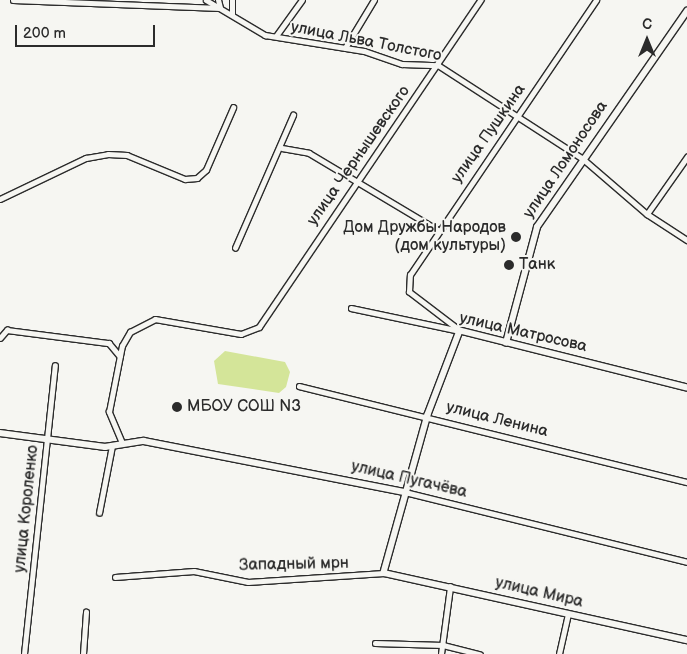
<!DOCTYPE html>
<meta charset="utf-8">
<style>
body{margin:0}
#map{position:relative;width:687px;height:654px;overflow:hidden;background:#f6f6f2;font-family:"Balsamiq Sans",sans-serif}
div>[style]{position:absolute}
[style*='--x']{left:calc(var(--x)*1px);top:calc(var(--y)*1px);width:calc(var(--w)*1px);rotate:calc(var(--a)*1deg)}
.green>*{inset:0;background:#d4e599}
.roads{filter:drop-shadow(1px 0 #2b2b2b) drop-shadow(-1px 0 #2b2b2b) drop-shadow(0 1px #2b2b2b) drop-shadow(0 -1px #2b2b2b)}
.minor>*{height:4.5px;margin:-2.25px;padding:0 2.25px;transform-origin:2.25px;border-radius:2.25px;background:#f6f6f2}
.tertiary>*{height:5.5px;margin:-2.75px;padding:0 2.75px;transform-origin:2.75px;border-radius:2.75px;background:#f6f6f2}
.dots>*{width:14px;height:14px;translate:-50% -50%;box-sizing:border-box;border:2px solid #f6f6f2;border-radius:50%}
span{translate:-50% -50%;white-space:nowrap;text-align:center;line-height:1.15;-webkit-text-stroke:4px #f6f6f2;paint-order:stroke}
.street-label{font-size:16px;color:#2b2b2b}
.poi-label{font-size:16px;color:#2b2b2b}
.right{translate:-100% -50%;text-align:right}
.left{translate:0 -50%;text-align:left}
.north{position:absolute;left:622px;top:15px;width:50px;height:50px;-webkit-text-stroke:4px #f6f6f2;paint-order:stroke;rotate:0deg;font-size:14px;font-weight:700;line-height:20px;text-align:center;color:#2b2b2b}
.north::after{content:'';display:block;margin:auto;width:18px;height:22px;background:#2b2b2b;clip-path:polygon(50% 0,100% 100%,50% 72%,0 100%)}
.scale{position:absolute;left:15px;top:25px;width:140px;height:22px;box-sizing:border-box;border:2px solid #2b2b2b;border-top:0;padding-left:6px;font-size:15px;line-height:18px;white-space:nowrap;color:#2b2b2b;-webkit-text-stroke:4px #f6f6f2;paint-order:stroke}
</style>
<div id="map">
<div class="green">
<i style="clip-path:polygon(225px 351px,285px 362px,290px 372px,286px 387px,279px 393px,218px 384px,214px 361px)"></i>
</div>
<div class="roads">
<div class="minor">
<i style="--x:13;--y:0;--w:207;--a:2.2"></i>
<i style="--x:220;--y:8;--w:8;--a:-104"></i>
<i style="--x:206;--y:0;--w:69;--a:30.7"></i>
<i style="--x:265;--y:35;--w:100;--a:9.2"></i>
<i style="--x:364;--y:51;--w:40;--a:18.9"></i>
<i style="--x:402;--y:64;--w:36;--a:2"></i>
<i style="--x:438;--y:65;--w:171;--a:32.9"></i>
<i style="--x:582;--y:158;--w:86;--a:40.7"></i>
<i style="--x:647;--y:214;--w:48;--a:33"></i>
<i style="--x:232;--y:14;--w:14;--a:-90"></i>
<i style="--x:276;--y:36;--w:44;--a:-54.2"></i>
<i style="--x:345;--y:48;--w:56;--a:-58.9"></i>
<i style="--x:282;--y:148;--w:27;--a:10"></i>
<i style="--x:309;--y:153;--w:150;--a:30.8"></i>
<i style="--x:0;--y:199;--w:95;--a:-25.5"></i>
<i style="--x:86;--y:158;--w:22;--a:-10"></i>
<i style="--x:108;--y:154;--w:19;--a:3"></i>
<i style="--x:127;--y:155;--w:63;--a:22.5"></i>
<i style="--x:185;--y:179;--w:12;--a:-5"></i>
<i style="--x:197;--y:178;--w:12;--a:-42"></i>
<i style="--x:206;--y:170;--w:68;--a:-66.5"></i>
<i style="--x:647;--y:214;--w:70;--a:-54.9"></i>
<i style="--x:235;--y:248;--w:145;--a:-66.4"></i>
<i style="--x:351;--y:308;--w:111;--a:11.9"></i>
<i style="--x:460;--y:331;--w:64;--a:-142.6"></i>
<i style="--x:409;--y:292;--w:17;--a:-87"></i>
<i style="--x:410;--y:275;--w:332;--a:-55.9"></i>
<i style="--x:0;--y:338;--w:11;--a:-49"></i>
<i style="--x:7;--y:330;--w:103;--a:7.3"></i>
<i style="--x:109;--y:343;--w:17;--a:50"></i>
<i style="--x:299;--y:386;--w:400;--a:13.9"></i>
<i style="--x:122;--y:443;--w:34;--a:-113"></i>
<i style="--x:109;--y:412;--w:67;--a:-78.9"></i>
<i style="--x:122;--y:346;--w:16;--a:-60"></i>
<i style="--x:130;--y:332;--w:28;--a:-27"></i>
<i style="--x:155;--y:319;--w:87;--a:9.9"></i>
<i style="--x:241;--y:334;--w:19;--a:-21"></i>
<i style="--x:259;--y:327;--w:395;--a:-55.9"></i>
<i style="--x:405;--y:492;--w:291;--a:13.9"></i>
<i style="--x:99;--y:513;--w:68;--a:-79"></i>
<i style="--x:115;--y:577;--w:79;--a:-4.3"></i>
<i style="--x:194;--y:571;--w:55;--a:11.5"></i>
<i style="--x:248;--y:582;--w:136;--a:-3.8"></i>
<i style="--x:375;--y:643;--w:68;--a:1.7"></i>
<i style="--x:443;--y:645;--w:38;--a:14"></i>
<i style="--x:24;--y:654;--w:290;--a:-83.9"></i>
<i style="--x:83;--y:654;--w:42;--a:-85.9"></i>
<i style="--x:441;--y:654;--w:68;--a:-82.3"></i>
<i style="--x:559;--y:654;--w:41;--a:-77.3"></i>
</div>
<div class="tertiary">
<i style="--x:506;--y:343;--w:120;--a:-75"></i>
<i style="--x:537;--y:227;--w:263;--a:-55.2"></i>
<i style="--x:687;--y:388;--w:234;--a:-165.9"></i>
<i style="--x:460;--y:331;--w:90;--a:110.9"></i>
<i style="--x:428;--y:415;--w:164;--a:105.6"></i>
<i style="--x:384;--y:573;--w:310;--a:12.5"></i>
<i style="--x:0;--y:433;--w:106;--a:7.6"></i>
<i style="--x:105;--y:447;--w:39;--a:-9"></i>
<i style="--x:144;--y:441;--w:266;--a:11.1"></i>
</div>
</div>
<div class="dots">
<i style="left:516px;top:237px;background:#2b2b2b"></i>
<i style="left:509px;top:265px;background:#2b2b2b"></i>
<i style="left:177px;top:407px;background:#2b2b2b"></i>
</div>
<div class="street-label">
<span style="left:366px;top:42px;rotate:11deg">улица Льва Толстого</span>
<span style="left:489px;top:134px;rotate:-55deg">улица Пушкина</span>
<span style="left:359px;top:156px;rotate:-55deg">улица Чернышевского</span>
<span style="left:566px;top:160px;rotate:-56deg">улица Ломоносова</span>
<span style="left:523px;top:333px;rotate:13deg">улица Матросова</span>
<span style="left:497px;top:420px;rotate:14deg">улица Ленина</span>
<span style="left:409px;top:480px;rotate:13deg">улица Пугачёва</span>
<span style="left:27px;top:509px;rotate:-84deg">улица Короленко</span>
<span style="left:294px;top:565px;rotate:-1deg">Западный мрн</span>
<span style="left:539px;top:593px;rotate:13deg">улица Мира</span>
</div>
<div class="poi-label">
<span class="right" style="left:506px;top:237px">Дом Дружбы Народов<br>(дом культуры)</span>
<span class="left" style="left:519px;top:265px">Танк</span>
<span class="left" style="left:187px;top:407px">МБОУ СОШ N3</span>
</div>
<div class="north">С</div>
<div class="scale">200 m</div>
</div>
